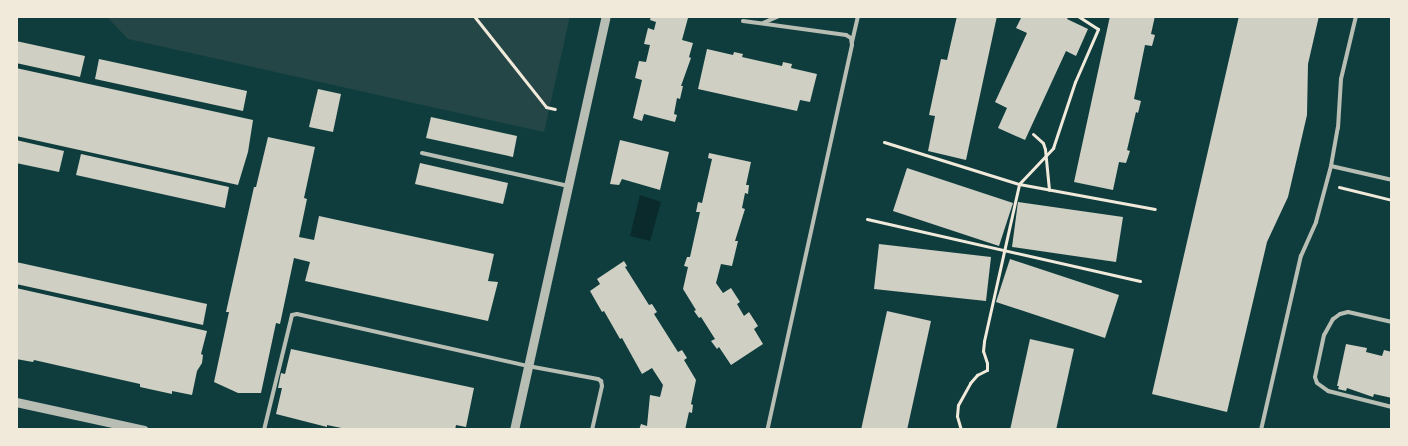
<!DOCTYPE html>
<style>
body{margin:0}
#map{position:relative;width:1408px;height:446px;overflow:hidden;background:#0f3d3e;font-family:"Fira Sans Condensed",sans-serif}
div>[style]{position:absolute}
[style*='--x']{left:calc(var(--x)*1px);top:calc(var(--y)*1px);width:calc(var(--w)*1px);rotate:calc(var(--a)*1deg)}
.green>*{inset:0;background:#244646}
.water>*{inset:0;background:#0a2a2b}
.building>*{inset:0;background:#cfcfc3}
.path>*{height:3px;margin:-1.5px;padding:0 1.5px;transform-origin:1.5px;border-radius:1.5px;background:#f1e9da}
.service>*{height:4px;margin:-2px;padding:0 2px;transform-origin:2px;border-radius:2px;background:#b8beb3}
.tertiary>*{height:9px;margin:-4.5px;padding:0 4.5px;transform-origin:4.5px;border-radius:4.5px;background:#b8beb3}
span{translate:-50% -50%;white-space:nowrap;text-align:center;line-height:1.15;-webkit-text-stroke:5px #f1e9da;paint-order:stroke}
.frame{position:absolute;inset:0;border:18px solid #f1e9da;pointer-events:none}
</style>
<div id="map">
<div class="green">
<i style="clip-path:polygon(106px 16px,570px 16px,544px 132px,128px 39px)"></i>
</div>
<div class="water">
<i style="clip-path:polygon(640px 195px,661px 202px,650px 241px,630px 236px)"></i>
</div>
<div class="building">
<i style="clip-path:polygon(651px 16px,691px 16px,688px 18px,682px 40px,693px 43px,689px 57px,691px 58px,681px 86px,683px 86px,680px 99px,677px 98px,674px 114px,677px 115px,675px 122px,644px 114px,642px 121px,633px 118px,642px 80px,635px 78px,639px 61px,646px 62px,650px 45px,644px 44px,648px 28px,654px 30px,656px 22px,650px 20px)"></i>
<i style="clip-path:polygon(957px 16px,997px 16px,966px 160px,928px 151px,935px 116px,929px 115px,941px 59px,947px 60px)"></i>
<i style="clip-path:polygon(1022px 16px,1069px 16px,1067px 19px,1088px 29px,1076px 56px,1066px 51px,1025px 140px,998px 128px,1007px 108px,995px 102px,1027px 33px,1016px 28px)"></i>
<i style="clip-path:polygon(1110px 16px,1155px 16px,1151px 34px,1155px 35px,1152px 46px,1145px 45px,1134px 99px,1141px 101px,1138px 113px,1136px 112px,1127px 150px,1130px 151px,1126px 163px,1119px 162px,1113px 190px,1074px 182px)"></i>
<i style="clip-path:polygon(1239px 16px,1319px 16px,1308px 64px,1307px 115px,1288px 197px,1267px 242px,1227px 412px,1152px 394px)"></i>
<i style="clip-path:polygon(16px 41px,85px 56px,80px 77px,16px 63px)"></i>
<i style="clip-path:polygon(707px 49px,733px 55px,734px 52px,743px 54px,742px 57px,782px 66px,783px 62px,792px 64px,791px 68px,817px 74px,810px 102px,800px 100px,797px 111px,698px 89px)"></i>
<i style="clip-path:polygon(99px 59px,247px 91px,243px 111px,95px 79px)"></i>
<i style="clip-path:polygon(16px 68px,253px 120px,248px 152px,238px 185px,16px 136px)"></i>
<i style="clip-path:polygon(318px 89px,341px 94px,333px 132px,309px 127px)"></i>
<i style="clip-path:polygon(431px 117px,517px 136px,513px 157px,426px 138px)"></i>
<i style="clip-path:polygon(268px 137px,315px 147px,304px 198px,307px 199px,299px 237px,314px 240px,319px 216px,494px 254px,488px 281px,498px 282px,488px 321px,305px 281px,310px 262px,294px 258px,280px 324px,276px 323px,261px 393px,238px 393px,214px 382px,229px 312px,226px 312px,254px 187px,256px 187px)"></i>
<i style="clip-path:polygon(16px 140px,64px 151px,59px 172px,16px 163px)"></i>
<i style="clip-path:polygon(620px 140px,669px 152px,660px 190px,622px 179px,619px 185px,610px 184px)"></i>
<i style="clip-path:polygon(709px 153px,751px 162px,746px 185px,749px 185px,748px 194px,745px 193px,742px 208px,745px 209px,735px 241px,738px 241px,732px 266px,721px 264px,716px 283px,723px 293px,731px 288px,740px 302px,737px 304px,744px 316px,749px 312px,758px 326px,754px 329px,763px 344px,731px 365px,719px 347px,717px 349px,711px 341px,715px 339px,701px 317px,699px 318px,694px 311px,696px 310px,683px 289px,688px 267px,684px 266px,687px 257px,690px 257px,700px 212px,696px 212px,698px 202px,702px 203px,712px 159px,708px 158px)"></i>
<i style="clip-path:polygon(81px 154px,229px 187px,225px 208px,76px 175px)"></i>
<i style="clip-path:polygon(420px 163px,508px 183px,503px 204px,415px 184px)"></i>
<i style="clip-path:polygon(907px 168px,1013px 203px,999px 246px,893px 211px)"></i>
<i style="clip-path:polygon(1018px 202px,1123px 217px,1116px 262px,1012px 247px)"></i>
<i style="clip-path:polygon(879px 244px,991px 257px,986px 301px,874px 289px)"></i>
<i style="clip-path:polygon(1010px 259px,1119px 295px,1105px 338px,996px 302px)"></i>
<i style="clip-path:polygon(624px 261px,627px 266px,625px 267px,649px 305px,652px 304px,657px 312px,654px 314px,678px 352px,682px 350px,687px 358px,684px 360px,696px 380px,691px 404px,693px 405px,692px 413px,689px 412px,685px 430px,639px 430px,641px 424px,647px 426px,650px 395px,660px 397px,663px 385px,652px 368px,642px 374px,622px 338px,620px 339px,604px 311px,602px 312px,590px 291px,600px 284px,597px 279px)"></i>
<i style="clip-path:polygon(16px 262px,207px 304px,203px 325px,16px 284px)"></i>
<i style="clip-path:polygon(16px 288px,207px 331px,201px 354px,203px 355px,202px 363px,197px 371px,192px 395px,172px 391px,172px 394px,140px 387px,140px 384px,34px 360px,33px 362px,16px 359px)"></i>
<i style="clip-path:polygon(887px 311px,931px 321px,907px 430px,861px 430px)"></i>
<i style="clip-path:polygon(1030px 339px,1074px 349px,1056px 430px,1010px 430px)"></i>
<i style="clip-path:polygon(1346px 344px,1367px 348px,1366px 352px,1382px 356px,1384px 350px,1392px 352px,1392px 398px,1374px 394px,1373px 397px,1347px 388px,1346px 391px,1338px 389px,1339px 386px,1337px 386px)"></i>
<i style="clip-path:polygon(291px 349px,474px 388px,466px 427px,456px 425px,455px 430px,351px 430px,327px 425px,327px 427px,276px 414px,282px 388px,278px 388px,281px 373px,285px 374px)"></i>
</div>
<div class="path">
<i style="--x:474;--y:16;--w:116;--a:51.6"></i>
<i style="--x:546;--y:107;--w:9;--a:13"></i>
<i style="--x:1033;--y:134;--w:13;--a:42"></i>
<i style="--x:1043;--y:143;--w:6;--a:72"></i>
<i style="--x:1045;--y:149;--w:41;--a:84.4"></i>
<i style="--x:884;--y:142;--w:141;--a:17.3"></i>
<i style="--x:1019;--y:184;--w:138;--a:10.4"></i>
<i style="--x:1339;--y:187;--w:55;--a:13.8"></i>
<i style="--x:867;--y:219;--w:280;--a:12.8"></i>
<i style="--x:961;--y:430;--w:15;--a:-106"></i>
<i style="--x:957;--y:416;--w:11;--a:-85"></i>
<i style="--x:958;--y:405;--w:25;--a:-61"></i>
<i style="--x:970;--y:383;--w:11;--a:-49"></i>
<i style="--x:977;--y:375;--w:11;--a:-27"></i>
<i style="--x:987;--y:370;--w:7;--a:-90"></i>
<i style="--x:987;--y:363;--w:13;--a:-108"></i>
<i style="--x:983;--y:351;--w:10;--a:-84"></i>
<i style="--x:984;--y:341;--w:161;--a:-77.4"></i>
<i style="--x:1019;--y:184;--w:50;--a:-46.6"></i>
<i style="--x:1053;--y:148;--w:70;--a:-71.6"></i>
<i style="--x:1075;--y:82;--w:58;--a:-66.5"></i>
<i style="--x:1098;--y:29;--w:24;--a:-147"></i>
</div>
<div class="service">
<i style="--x:743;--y:21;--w:104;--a:7.7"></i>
<i style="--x:846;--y:35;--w:6;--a:31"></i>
<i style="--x:851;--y:38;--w:7;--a:82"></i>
<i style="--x:852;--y:45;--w:394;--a:102.4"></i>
<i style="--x:763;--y:23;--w:17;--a:-24"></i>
<i style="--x:852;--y:42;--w:27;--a:-77"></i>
<i style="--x:422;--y:153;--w:150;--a:12.7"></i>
<i style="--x:1331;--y:166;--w:63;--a:12.9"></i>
<i style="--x:1392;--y:322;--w:45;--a:-167.2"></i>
<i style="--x:1348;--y:312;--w:8;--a:166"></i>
<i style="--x:1340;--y:314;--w:9;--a:144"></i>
<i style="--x:1333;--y:319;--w:18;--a:119"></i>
<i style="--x:1324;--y:335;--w:43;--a:102.1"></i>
<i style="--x:1315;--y:377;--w:6;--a:72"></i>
<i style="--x:1317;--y:383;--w:14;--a:36"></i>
<i style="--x:1328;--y:391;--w:66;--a:14"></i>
<i style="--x:264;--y:430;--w:114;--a:-76.3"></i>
<i style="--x:291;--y:319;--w:4;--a:-76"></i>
<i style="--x:292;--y:315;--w:5;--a:-11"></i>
<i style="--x:297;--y:314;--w:237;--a:12.7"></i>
<i style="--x:528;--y:366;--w:71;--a:10.5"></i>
<i style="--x:598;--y:379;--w:4;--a:34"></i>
<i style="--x:601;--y:381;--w:5;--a:79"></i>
<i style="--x:602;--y:386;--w:45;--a:102.8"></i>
<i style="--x:1261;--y:430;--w:179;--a:-77.1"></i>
<i style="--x:1301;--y:256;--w:37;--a:-66"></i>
<i style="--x:1316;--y:222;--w:58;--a:-75"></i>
<i style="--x:1331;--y:166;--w:39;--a:-80"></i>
<i style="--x:1338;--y:128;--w:49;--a:-86.5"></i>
<i style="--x:1341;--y:79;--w:65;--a:-76.6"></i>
</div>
<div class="tertiary">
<i style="--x:16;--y:402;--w:131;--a:12.3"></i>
<i style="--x:514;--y:430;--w:424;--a:-77.5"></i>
</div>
<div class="frame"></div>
</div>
